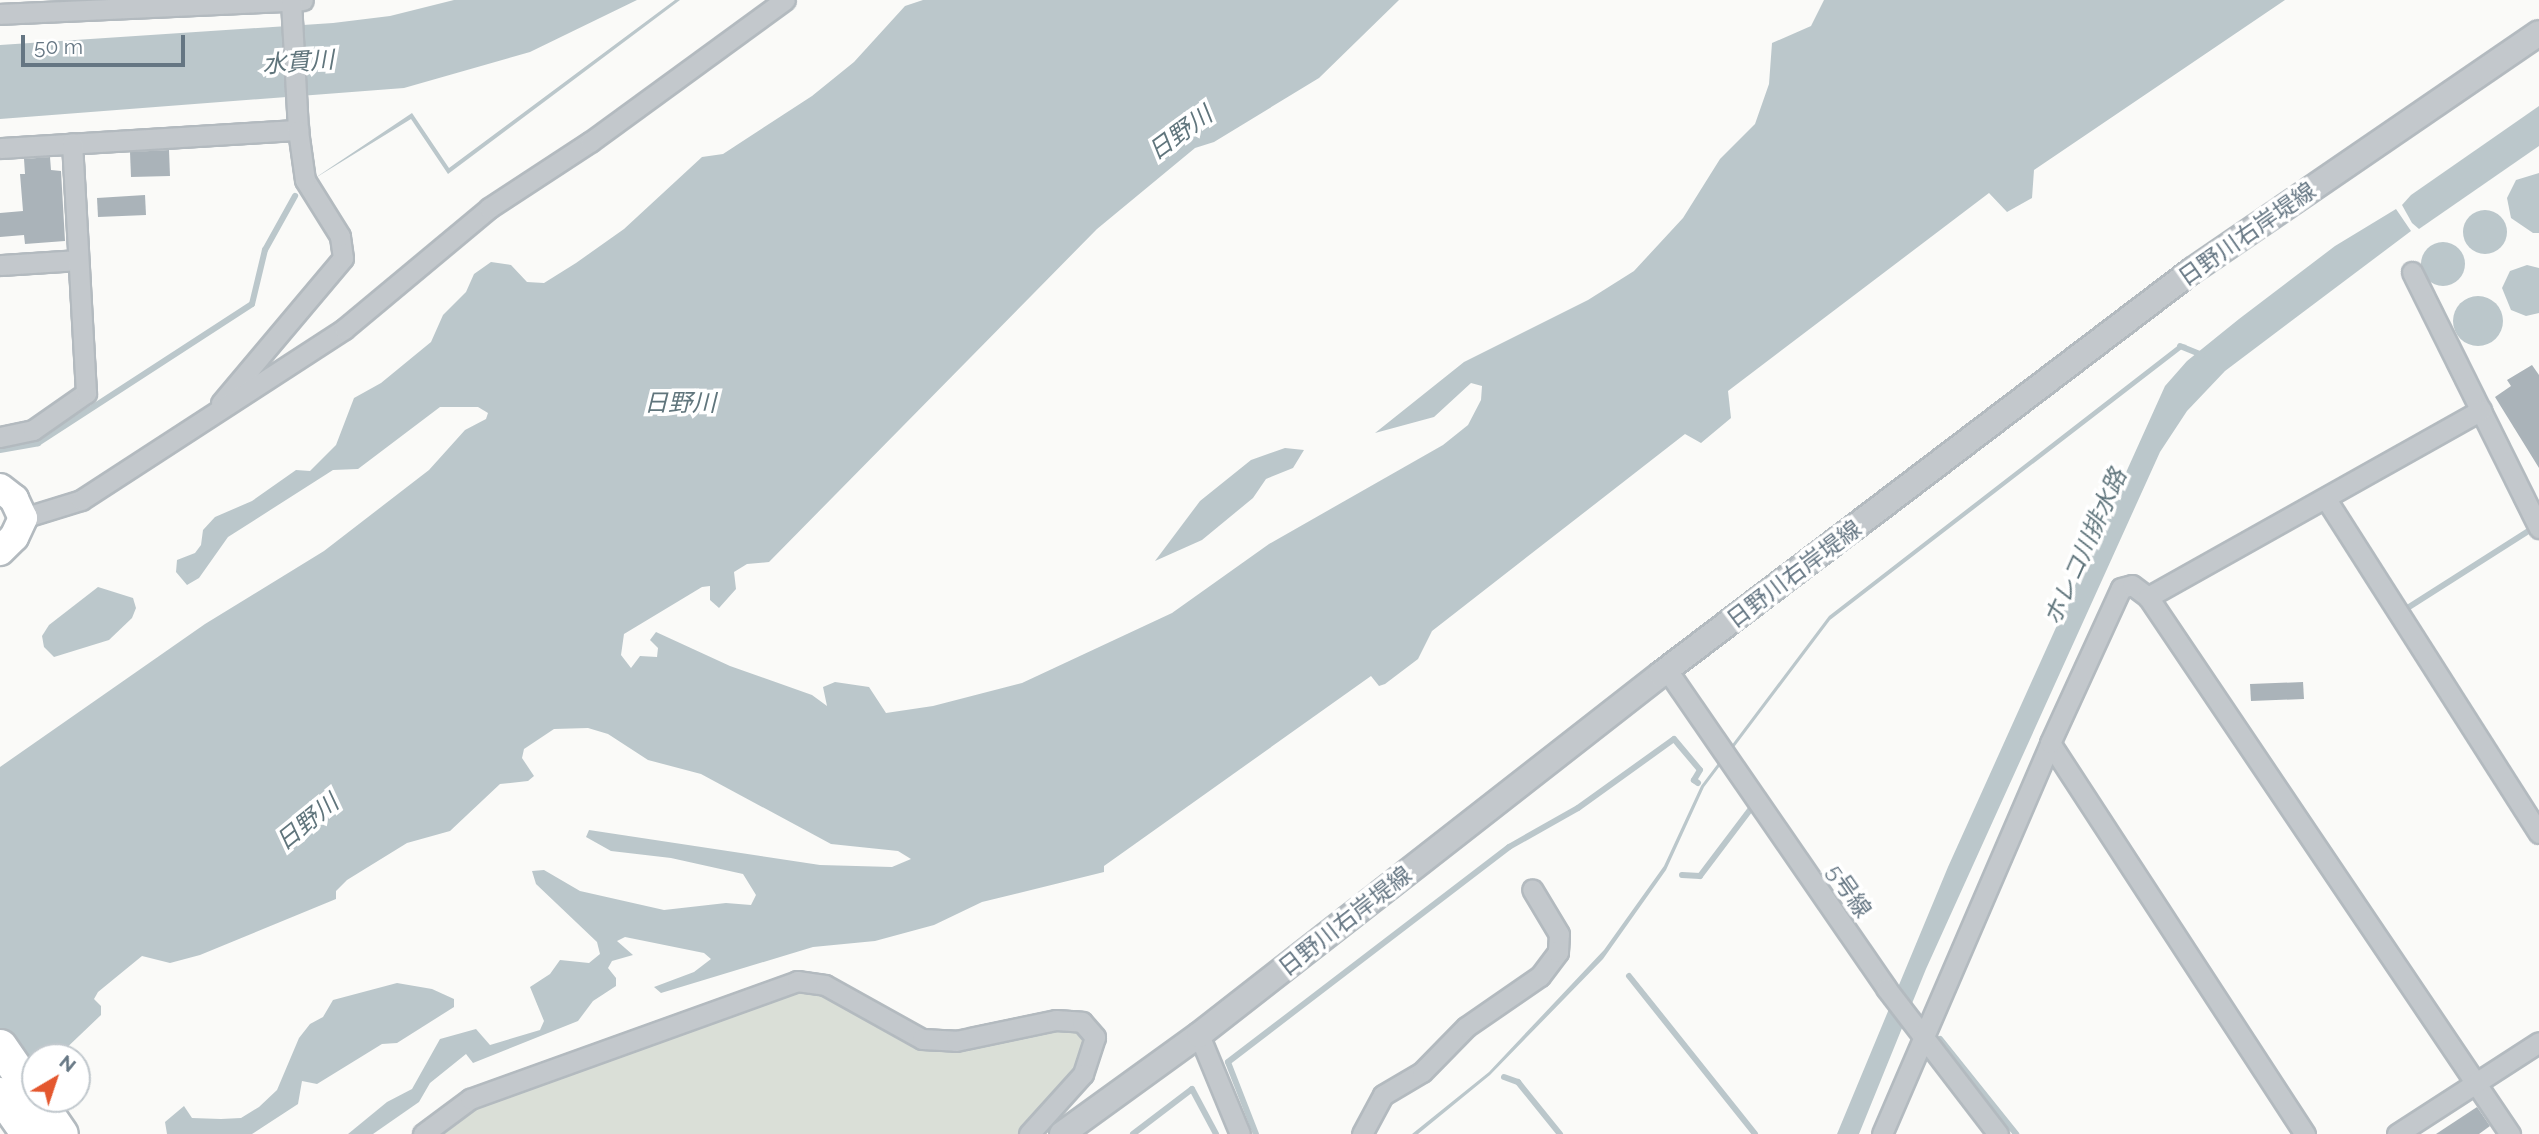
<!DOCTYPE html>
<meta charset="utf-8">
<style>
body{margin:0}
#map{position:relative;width:2539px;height:1134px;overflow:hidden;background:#fafaf8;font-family:Raleway,"Noto Sans JP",sans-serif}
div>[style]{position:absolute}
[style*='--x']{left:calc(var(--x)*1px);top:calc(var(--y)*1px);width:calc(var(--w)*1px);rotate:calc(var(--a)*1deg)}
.green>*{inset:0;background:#dadfd7}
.water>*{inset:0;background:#bbc7cb}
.round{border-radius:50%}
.stream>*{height:6px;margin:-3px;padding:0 3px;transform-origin:3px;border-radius:3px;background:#bbc7cb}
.building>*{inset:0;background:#aab3b9}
.roads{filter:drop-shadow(2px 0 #b3babf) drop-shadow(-2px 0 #b3babf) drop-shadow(0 2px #b3babf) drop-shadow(0 -2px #b3babf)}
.minor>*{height:19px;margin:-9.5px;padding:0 9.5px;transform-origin:9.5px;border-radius:9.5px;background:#c3c8cc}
.tertiary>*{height:24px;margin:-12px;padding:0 12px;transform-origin:12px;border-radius:12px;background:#c3c8cc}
.secondary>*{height:28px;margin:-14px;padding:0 14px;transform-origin:14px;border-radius:14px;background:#fff}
.trunk>*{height:33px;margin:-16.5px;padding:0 16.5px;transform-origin:16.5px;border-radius:16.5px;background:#fff}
span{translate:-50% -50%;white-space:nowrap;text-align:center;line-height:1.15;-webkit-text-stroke:7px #fff;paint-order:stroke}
.street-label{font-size:23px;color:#657683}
.water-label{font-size:24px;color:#60757c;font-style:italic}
.north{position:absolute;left:21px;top:1043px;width:70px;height:70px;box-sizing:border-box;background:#fff;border:2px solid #c1c8cd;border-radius:50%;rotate:39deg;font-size:19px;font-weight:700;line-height:28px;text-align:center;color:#657683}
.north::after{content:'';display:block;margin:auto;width:24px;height:32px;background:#e4572e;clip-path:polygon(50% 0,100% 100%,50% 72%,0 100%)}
.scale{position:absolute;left:21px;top:35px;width:164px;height:32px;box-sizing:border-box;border:4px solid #657683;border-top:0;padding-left:9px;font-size:21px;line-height:24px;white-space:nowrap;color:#657683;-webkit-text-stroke:5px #fff;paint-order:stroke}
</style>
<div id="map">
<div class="green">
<i style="clip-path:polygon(797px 988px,824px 992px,902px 1037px,1069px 1026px,1085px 1036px,1079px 1067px,1020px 1134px,439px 1134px,478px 1105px)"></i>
</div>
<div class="water">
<i style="clip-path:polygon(454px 0,637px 0,530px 52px,404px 88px,0 119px,0 45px,333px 23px,390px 16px)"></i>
<i style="clip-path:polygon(675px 0,680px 0,448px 174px,411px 119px,312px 180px,412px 113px,449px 168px)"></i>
<i style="clip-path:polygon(923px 0,1399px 0,1319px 78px,1214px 142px,1195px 148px,1097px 229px,769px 562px,747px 564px,734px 572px,736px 589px,719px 608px,710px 600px,710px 586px,702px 587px,624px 634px,621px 655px,631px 668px,640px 656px,657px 657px,658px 648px,650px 640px,656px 632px,730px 666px,812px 695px,827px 706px,823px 687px,835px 682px,869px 687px,886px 713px,933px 706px,1022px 683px,1172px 613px,1269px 544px,1443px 445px,1468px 425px,1481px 400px,1482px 386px,1471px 383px,1434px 417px,1375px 433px,1464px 362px,1588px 300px,1634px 271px,1683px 218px,1720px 159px,1755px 124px,1769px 84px,1772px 43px,1811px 26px,1824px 0,2285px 0,2034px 170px,2032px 198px,2007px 212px,1989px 193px,1728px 391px,1731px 418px,1701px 443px,1685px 434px,1432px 631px,1418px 659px,1385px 684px,1379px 686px,1371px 676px,1104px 866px,1104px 872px,982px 902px,934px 925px,875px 941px,813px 947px,661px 993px,654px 987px,694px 972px,711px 959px,704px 953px,625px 937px,617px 941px,633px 955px,612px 961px,608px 968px,616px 978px,616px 986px,593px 1001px,578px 1021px,473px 1063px,466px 1054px,430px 1083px,419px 1102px,373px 1134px,348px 1134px,387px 1102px,412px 1089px,440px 1039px,476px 1029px,490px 1045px,540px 1030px,544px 1021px,530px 987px,550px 974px,560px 960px,589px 963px,600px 954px,597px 942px,536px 884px,532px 871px,544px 870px,580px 891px,664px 910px,726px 903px,751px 905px,756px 895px,743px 874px,671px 858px,611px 851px,586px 837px,589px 830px,820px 865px,892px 867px,911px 859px,898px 851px,831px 844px,701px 774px,648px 760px,608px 734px,588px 728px,554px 729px,524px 749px,522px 758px,534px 776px,528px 781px,500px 784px,450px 831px,407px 843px,347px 880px,336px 891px,336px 899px,200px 955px,170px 963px,142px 956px,98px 992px,94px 999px,101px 1006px,101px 1015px,57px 1057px,35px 1057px,35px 1076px,0 1107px,0 767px,205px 624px,324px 551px,429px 470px,465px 430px,486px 419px,488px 413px,478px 407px,440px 407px,358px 469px,333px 470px,228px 537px,199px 578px,187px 585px,176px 572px,177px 560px,195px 553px,201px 545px,203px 530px,215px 517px,252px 501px,296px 470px,310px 471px,336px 445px,354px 398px,381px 383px,431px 342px,443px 315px,466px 292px,474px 274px,491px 262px,511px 265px,527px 282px,544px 283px,576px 263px,624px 229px,702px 157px,723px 154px,812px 96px,854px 62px,905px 6px)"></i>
<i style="clip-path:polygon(2539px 106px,2539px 146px,2419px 229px,2412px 223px,2402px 205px,2411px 195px)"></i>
<i style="clip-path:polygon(2539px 173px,2539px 233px,2533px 233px,2511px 218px,2507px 198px,2516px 180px)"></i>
<i style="clip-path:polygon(2396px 209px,2411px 231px,2225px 371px,2187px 411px,2160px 452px,1926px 969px,1859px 1134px,1837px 1134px,1948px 867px,2165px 386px,2187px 361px,2239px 319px,2335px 246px)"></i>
<i class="round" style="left:2463px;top:210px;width:44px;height:44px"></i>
<i class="round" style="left:2421px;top:242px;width:44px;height:44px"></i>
<i style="clip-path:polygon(2527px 265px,2539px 268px,2539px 313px,2526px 316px,2511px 310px,2502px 288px,2510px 271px)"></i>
<i class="round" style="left:2453px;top:296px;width:50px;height:50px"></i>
<i style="clip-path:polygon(2180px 344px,2187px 345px,1830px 620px,1704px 787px,1666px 870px,1603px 959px,1490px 1075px,1418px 1134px,1412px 1134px,1489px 1072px,1604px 950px,1664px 866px,1701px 786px,1829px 616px)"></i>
<i style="clip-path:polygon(1285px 448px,1304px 450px,1293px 468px,1266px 479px,1253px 498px,1202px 540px,1155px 561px,1200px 501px,1251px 460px)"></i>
<i style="clip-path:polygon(98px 587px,133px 598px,136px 608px,132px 618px,109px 640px,54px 657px,44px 647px,42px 636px,49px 625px)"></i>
<i style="clip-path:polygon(397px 983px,432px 989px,454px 999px,454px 1007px,397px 1043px,382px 1044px,317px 1084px,302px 1081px,298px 1104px,252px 1134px,167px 1134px,165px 1122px,184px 1106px,192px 1118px,221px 1119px,241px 1118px,259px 1107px,277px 1090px,299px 1038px,310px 1024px,323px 1017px,333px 1000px)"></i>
</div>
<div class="stream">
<i style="--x:2180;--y:346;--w:24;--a:22"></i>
<i style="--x:0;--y:450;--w:39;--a:-10"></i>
<i style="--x:38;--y:443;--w:255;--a:-33"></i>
<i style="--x:252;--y:304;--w:56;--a:-76.5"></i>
<i style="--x:265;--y:250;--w:62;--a:-60.9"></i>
<i style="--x:2409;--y:607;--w:143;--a:-32.5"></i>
<i style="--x:1682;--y:875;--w:18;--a:3"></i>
<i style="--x:1700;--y:876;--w:83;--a:-52.9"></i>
<i style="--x:1629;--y:976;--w:202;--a:51.4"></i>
<i style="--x:1940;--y:1039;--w:122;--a:51.3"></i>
<i style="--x:1504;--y:1077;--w:15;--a:20"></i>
<i style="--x:1518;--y:1082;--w:67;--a:51.1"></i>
<i style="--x:1133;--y:1134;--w:74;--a:-37.3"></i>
<i style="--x:1192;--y:1089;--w:51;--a:61.9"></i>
<i style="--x:1256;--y:1134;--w:77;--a:-111.3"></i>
<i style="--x:1228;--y:1062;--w:354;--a:-37.4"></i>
<i style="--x:1509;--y:847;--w:79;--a:-29.5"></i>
<i style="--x:1578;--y:808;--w:118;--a:-35.7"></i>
<i style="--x:1674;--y:739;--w:40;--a:50"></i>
<i style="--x:1700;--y:770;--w:12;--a:121"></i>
<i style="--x:1694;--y:780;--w:5;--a:37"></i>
</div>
<div class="building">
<i style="clip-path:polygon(169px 150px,170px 176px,131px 177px,130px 152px)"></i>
<i style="clip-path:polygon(50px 157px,51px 170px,61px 171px,65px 241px,25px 244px,24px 235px,0 237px,0 213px,23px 211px,20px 174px,25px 174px,24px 159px)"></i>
<i style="clip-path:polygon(145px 195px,146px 215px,98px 217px,97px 198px)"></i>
<i style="clip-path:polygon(2532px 365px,2539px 375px,2539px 468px,2495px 397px,2511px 386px,2507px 380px)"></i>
<i style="clip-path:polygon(2303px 682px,2304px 699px,2251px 701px,2250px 684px)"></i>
<i style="clip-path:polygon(2477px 1107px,2490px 1126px,2479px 1134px,2436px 1134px)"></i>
</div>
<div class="roads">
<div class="minor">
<i style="--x:0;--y:14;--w:303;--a:-2.6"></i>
<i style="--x:0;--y:148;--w:299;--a:-3.5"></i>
<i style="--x:298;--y:130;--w:130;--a:-93.1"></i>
<i style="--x:0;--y:265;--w:77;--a:-3.7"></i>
<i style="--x:2412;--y:272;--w:286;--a:63.6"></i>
<i style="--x:221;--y:403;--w:189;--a:-49.9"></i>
<i style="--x:343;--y:258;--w:22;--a:-98"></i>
<i style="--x:340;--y:236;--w:66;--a:-122"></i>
<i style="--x:305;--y:180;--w:50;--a:-98"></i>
<i style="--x:0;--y:437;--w:34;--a:-12"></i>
<i style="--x:33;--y:430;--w:65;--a:-34.9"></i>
<i style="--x:86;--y:393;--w:250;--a:-93.2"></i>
<i style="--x:2326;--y:499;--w:396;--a:57.5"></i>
<i style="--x:23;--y:518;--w:61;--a:-17.2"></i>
<i style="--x:81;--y:500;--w:314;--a:-33"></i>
<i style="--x:344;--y:329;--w:189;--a:-39.8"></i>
<i style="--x:489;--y:208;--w:121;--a:-33.2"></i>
<i style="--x:590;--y:142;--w:241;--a:-36.1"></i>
<i style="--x:2148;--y:597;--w:382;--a:-29.3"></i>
<i style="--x:1667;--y:670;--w:386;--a:55.4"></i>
<i style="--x:1886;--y:988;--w:184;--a:52.5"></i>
<i style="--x:2050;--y:743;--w:467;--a:56.9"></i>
<i style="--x:1199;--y:1035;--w:107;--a:67.5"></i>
<i style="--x:423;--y:1134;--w:59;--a:-36.7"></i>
<i style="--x:470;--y:1099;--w:348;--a:-19.8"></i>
<i style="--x:797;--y:981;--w:28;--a:8"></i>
<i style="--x:825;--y:985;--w:111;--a:29.1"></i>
<i style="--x:922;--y:1039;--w:34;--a:3"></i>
<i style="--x:956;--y:1041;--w:102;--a:-11.9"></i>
<i style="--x:1056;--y:1020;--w:26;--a:4"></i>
<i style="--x:1082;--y:1022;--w:20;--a:49"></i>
<i style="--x:1095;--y:1037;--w:39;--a:108"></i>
<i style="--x:1083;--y:1074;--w:81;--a:132"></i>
<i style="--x:1362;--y:1134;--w:44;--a:-61.7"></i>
<i style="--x:1383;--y:1095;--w:45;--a:-30.5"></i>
<i style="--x:1422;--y:1072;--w:63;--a:-45.6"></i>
<i style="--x:1466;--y:1027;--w:90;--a:-34.6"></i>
<i style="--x:1540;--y:976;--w:30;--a:-53"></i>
<i style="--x:1558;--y:952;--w:18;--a:-87"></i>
<i style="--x:1559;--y:934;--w:52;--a:-121"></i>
<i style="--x:1882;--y:1134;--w:426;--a:-66.7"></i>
<i style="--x:2050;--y:743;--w:170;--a:-65.4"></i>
<i style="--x:2121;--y:588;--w:11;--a:-15"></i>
<i style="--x:2132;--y:585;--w:20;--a:37"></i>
<i style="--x:2148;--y:597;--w:648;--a:56.02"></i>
<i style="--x:2397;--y:1134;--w:169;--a:-32.9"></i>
</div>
<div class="tertiary">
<i style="--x:1062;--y:1134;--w:169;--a:-35.9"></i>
<i style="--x:1199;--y:1035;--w:586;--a:-38"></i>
<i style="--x:1661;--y:674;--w:668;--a:-37.21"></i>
<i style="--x:2193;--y:270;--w:419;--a:-34.4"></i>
</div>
<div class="secondary">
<i style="--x:0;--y:488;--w:18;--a:38"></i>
<i style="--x:14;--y:499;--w:21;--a:65"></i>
<i style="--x:23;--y:518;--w:21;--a:115"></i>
<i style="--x:14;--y:537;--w:20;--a:135"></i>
</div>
<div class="trunk">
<i style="--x:0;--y:1046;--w:62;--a:55.5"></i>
<i style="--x:0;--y:1094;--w:49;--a:55"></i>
<i style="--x:37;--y:1099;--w:42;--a:55.6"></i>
</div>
</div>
<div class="street-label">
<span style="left:2247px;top:234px;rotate:-35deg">日野川右岸堤線</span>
<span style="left:1794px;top:574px;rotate:-37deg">日野川右岸堤線</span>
<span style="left:1849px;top:891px;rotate:55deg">5号線</span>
<span style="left:1345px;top:921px;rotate:-38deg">日野川右岸堤線</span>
</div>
<div class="water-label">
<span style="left:298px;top:62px;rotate:-4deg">水貫川</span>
<span style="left:1180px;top:133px;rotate:-36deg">日野川</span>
<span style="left:680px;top:403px">日野川</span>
<span style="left:2085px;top:547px;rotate:-66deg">ホレコ川排水路</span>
<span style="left:307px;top:822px;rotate:-39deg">日野川</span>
</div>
<div class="north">N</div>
<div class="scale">50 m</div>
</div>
